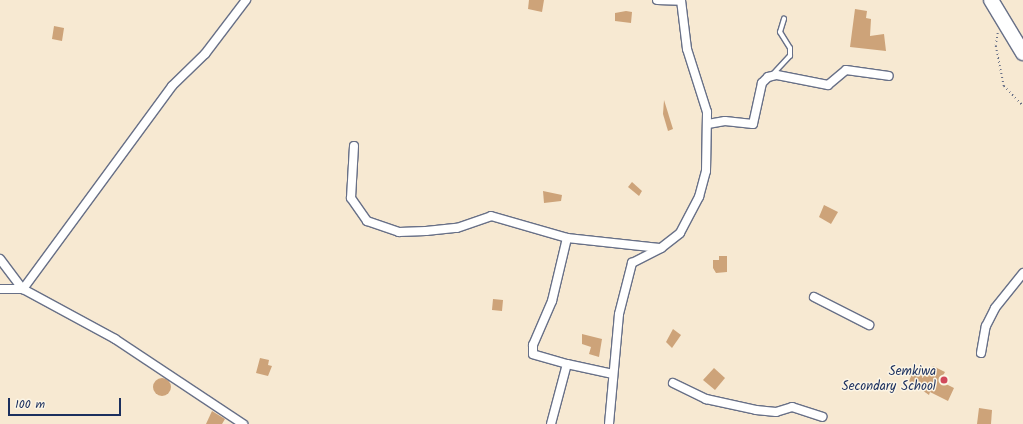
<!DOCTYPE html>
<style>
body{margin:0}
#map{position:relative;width:1023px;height:424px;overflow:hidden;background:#f7e9d2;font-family:Kalam,sans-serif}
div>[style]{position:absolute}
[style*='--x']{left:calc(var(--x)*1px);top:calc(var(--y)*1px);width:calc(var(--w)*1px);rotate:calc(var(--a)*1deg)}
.building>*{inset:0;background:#cda379}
.round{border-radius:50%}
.path>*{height:1.5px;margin-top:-0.75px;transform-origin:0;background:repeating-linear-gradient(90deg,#687087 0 1px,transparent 0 4px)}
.roads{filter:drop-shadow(1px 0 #687087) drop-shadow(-1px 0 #687087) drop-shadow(0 1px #687087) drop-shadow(0 -1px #687087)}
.lane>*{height:4px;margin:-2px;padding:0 2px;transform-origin:2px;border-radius:2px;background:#fff}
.street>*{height:8px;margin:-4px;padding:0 4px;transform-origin:4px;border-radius:4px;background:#fff}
.highway>*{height:14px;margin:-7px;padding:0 7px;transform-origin:7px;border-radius:7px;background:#fff}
.dots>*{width:11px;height:11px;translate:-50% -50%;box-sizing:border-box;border:2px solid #fcf5e5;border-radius:50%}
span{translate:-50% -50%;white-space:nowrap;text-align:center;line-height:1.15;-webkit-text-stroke:3px #fcf5e5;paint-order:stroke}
.poi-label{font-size:13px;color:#1b2f5e}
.right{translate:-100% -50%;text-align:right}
.scale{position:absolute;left:8px;top:398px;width:113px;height:18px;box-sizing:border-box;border:2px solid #1b2f5e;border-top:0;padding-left:5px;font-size:12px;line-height:14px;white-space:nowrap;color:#1b2f5e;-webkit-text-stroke:3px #fcf5e5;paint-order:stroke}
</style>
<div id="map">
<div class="building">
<i style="clip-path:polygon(529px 0,544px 0,542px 12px,528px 9px)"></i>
<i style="clip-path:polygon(855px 9px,867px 11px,866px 18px,871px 19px,870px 36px,884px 34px,886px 51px,850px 47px)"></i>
<i style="clip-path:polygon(626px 11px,632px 12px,631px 23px,615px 21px,615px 13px)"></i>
<i style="clip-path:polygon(54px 26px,64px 28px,62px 41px,52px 39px)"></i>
<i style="clip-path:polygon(664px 100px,673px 129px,668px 131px,663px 114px)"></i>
<i style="clip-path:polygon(632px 182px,642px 191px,639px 196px,628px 187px)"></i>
<i style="clip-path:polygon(543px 191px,562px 195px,561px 201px,544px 203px)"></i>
<i style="clip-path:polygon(824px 205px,838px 212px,831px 224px,819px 217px)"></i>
<i style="clip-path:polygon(719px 256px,727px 256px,727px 272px,716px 273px,713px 268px,713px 260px,719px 260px)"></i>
<i style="clip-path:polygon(493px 299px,503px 300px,502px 311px,492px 310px)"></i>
<i style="clip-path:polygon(673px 329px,681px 335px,672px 348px,666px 342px)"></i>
<i style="clip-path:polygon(582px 334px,602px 339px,599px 357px,589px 354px,591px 347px,582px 344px)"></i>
<i style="clip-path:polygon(260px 358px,269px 360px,268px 365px,272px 366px,268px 376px,256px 373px)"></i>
<i style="clip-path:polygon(933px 366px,945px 372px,940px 381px,954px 388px,948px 401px,930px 392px,929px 395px,909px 381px,914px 370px,928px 377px)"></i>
<i style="clip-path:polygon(714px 368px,725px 378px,715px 390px,703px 380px)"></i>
<i class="round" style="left:153px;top:378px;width:18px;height:18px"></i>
<i style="clip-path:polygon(979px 408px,992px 410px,991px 424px,977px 424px)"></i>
<i style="clip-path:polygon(212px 411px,225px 419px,222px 424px,206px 424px)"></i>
</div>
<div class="path">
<i style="--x:998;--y:33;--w:13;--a:99"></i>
<i style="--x:996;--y:46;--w:41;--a:78.7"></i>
<i style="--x:1004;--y:86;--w:28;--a:46"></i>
</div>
<div class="roads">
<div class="lane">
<i style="--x:773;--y:74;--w:25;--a:-47"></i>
<i style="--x:790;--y:56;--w:8;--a:-90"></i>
<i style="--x:790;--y:48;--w:19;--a:-122"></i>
<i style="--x:780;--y:32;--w:14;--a:-73"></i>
</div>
<div class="street">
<i style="--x:657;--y:0;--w:24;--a:2"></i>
<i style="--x:708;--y:124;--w:17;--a:-10"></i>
<i style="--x:725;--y:121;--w:28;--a:6"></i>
<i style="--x:753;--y:124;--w:42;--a:-77.6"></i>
<i style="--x:762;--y:83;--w:8;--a:-45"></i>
<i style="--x:768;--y:77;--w:9;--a:-13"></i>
<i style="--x:777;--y:75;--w:52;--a:11.1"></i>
<i style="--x:828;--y:85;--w:23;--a:-40"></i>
<i style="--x:846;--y:70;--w:43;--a:7.9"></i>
<i style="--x:354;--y:146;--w:52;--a:93.3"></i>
<i style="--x:351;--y:198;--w:28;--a:55"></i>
<i style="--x:367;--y:221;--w:34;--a:19"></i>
<i style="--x:399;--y:232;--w:27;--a:-2"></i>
<i style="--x:426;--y:231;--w:31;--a:-6"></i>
<i style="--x:457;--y:228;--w:36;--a:-19"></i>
<i style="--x:491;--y:216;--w:79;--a:16.1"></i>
<i style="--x:0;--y:259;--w:38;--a:53"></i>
<i style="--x:23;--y:289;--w:105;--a:28.5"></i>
<i style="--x:115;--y:339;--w:154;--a:33.6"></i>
<i style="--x:0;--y:289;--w:23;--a:0"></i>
<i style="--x:23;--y:289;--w:252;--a:-53.7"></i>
<i style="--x:172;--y:86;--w:46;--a:-44.1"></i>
<i style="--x:205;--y:54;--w:68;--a:-52.8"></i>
<i style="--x:814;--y:297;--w:62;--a:27"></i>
<i style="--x:981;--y:353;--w:27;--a:-80"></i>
<i style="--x:986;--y:326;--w:20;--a:-63"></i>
<i style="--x:995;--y:308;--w:45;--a:-51.3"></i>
<i style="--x:567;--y:364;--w:47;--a:12.3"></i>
<i style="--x:673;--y:383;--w:37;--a:26"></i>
<i style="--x:706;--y:399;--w:51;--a:12.4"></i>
<i style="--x:756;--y:410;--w:20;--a:6"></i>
<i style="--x:776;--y:412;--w:17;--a:-17"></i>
<i style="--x:792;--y:407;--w:32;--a:18"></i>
<i style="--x:551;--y:424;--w:62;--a:-75.1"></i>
<i style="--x:567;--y:364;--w:35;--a:-164"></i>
<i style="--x:533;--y:354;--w:9;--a:-90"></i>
<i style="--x:533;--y:345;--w:48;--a:-66.6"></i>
<i style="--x:552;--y:301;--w:65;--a:-76.6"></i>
<i style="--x:567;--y:238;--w:93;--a:6.2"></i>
<i style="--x:609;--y:424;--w:110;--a:-84.8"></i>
<i style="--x:619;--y:314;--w:53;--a:-75.7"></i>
<i style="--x:632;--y:263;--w:33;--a:-27"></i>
<i style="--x:661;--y:248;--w:24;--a:-38"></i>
<i style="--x:680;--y:233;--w:41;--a:-62.2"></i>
<i style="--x:699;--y:197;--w:27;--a:-75"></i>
<i style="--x:706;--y:171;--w:59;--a:-89"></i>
<i style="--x:707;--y:112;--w:66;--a:-107.6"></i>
<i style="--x:687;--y:49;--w:49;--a:-97"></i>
</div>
<div class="highway">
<i style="--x:991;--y:0;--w:62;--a:58.9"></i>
</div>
</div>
<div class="dots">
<i style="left:944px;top:380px;background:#d1495b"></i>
</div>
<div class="poi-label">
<span class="right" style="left:936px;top:380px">Semkiwa<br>Secondary School</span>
</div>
<div class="scale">100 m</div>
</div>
